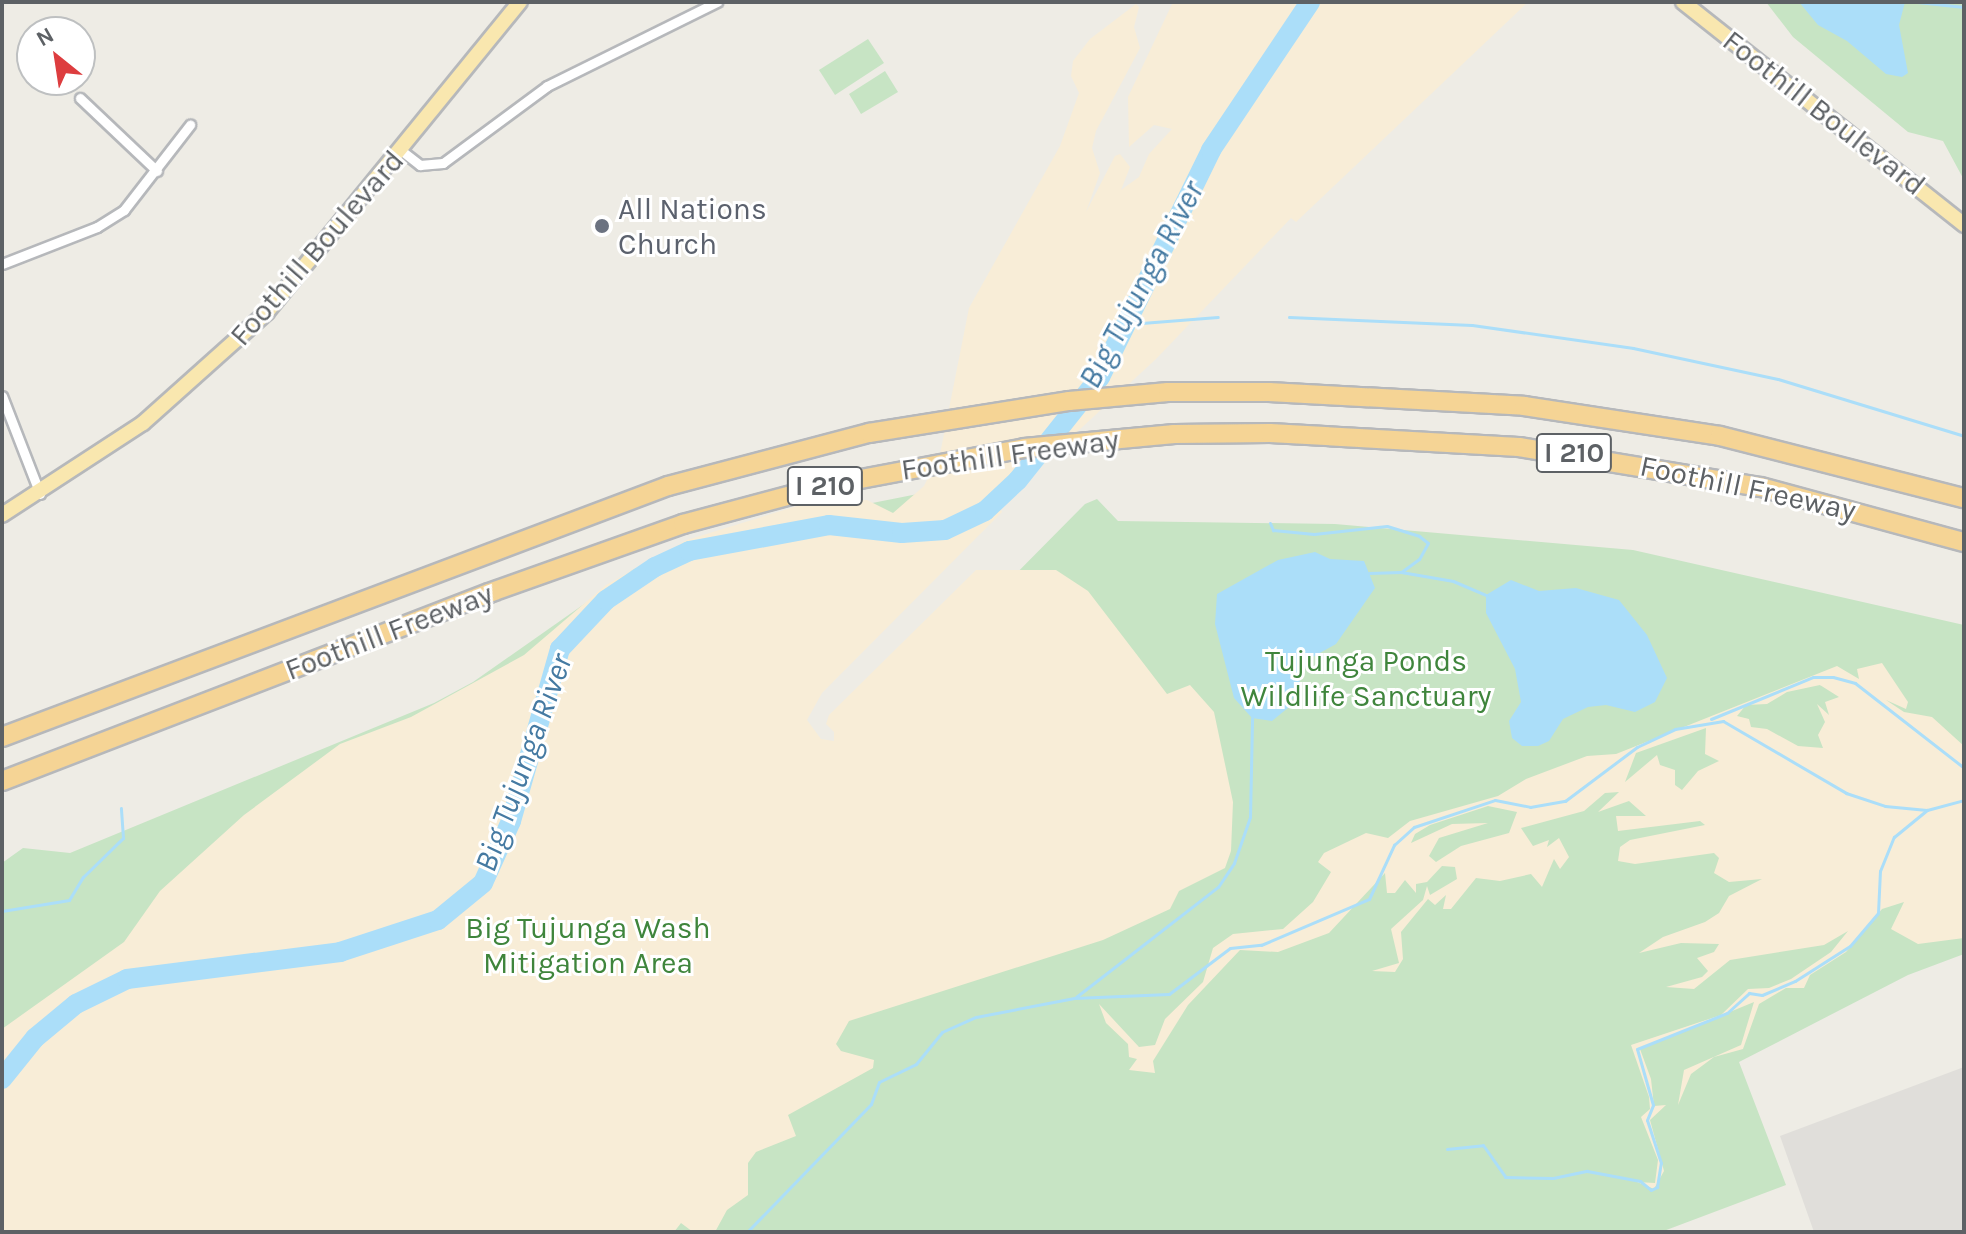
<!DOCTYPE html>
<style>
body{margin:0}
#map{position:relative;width:1966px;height:1234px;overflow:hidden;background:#eeece5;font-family:Karla,sans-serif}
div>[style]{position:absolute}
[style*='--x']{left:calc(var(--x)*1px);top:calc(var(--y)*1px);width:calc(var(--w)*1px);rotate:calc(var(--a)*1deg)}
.industrial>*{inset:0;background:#e0deda}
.green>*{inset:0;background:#c7e4c4}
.sand>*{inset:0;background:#f8edd7}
.water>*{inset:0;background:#abdef9}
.stream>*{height:3px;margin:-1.5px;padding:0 1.5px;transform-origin:1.5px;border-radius:1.5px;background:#abdef9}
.river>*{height:20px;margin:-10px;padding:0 10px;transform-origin:10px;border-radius:10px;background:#abdef9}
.roads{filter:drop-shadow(2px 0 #b6b8bb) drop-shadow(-2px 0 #b6b8bb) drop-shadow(0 2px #b6b8bb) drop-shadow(0 -2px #b6b8bb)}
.street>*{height:9px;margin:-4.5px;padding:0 4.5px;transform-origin:4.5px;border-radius:4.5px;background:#fff}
.primary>*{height:14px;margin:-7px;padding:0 7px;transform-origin:7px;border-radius:7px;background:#f9e7af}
.highway>*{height:18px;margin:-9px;padding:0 9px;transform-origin:9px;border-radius:9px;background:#f5d495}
.dots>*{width:22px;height:22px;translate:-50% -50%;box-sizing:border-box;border:4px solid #fff;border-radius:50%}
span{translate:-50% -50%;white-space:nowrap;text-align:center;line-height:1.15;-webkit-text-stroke:6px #fff;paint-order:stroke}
.shield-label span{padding:2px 6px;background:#fff;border:2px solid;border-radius:6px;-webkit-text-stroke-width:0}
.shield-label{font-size:28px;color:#5d6165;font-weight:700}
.street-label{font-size:30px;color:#5d6165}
.worship-label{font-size:30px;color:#5b616d}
.left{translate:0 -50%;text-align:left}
.park-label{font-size:30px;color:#3f853c}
.water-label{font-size:32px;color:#457aa2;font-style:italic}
.frame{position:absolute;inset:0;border:4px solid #5d6165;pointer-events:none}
.north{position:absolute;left:16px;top:16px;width:80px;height:80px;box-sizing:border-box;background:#fff;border:2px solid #bec0c1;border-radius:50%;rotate:330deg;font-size:22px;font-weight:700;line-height:32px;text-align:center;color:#5d6165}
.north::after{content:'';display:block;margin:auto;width:28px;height:36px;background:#dd3d3f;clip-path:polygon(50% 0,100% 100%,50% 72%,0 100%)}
</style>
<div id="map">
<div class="industrial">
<i style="clip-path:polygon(1964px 1067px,1964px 1232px,1814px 1232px,1780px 1136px)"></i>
</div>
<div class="green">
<i style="clip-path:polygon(1766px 2px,1964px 2px,1964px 180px,1943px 141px,1908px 132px,1793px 37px)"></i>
<i style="clip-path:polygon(868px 39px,884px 63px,835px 95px,819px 70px)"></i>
<i style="clip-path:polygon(885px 71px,898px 92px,861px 114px,849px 94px)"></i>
<i style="clip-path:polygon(973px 483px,768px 720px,828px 782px,871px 720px,1085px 504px,1097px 499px,1118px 521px,1335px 524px,1633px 550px,1964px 625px,1964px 954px,1908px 975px,1739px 1062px,1786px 1185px,1661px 1232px,2px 1232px,2px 863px,23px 848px,70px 853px,434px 703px,473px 682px,634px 569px,832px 511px)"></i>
</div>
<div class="sand">
<i style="clip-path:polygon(1173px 2px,1528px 2px,1296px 222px,1291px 218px,1156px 359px,1038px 468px,1000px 508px,1002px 512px,822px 693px,807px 720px,821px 739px,834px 741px,834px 732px,826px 724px,829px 715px,976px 570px,1056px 570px,1088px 591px,1167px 694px,1190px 685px,1214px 712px,1233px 802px,1231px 851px,1225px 868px,1179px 891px,1170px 909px,1103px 940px,849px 1021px,836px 1044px,841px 1051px,874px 1060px,873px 1068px,788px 1115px,796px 1136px,756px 1152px,748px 1163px,748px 1195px,727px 1210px,715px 1232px,693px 1232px,681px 1223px,674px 1232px,2px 1232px,2px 1029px,124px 942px,160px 891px,244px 815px,340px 744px,411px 717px,524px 655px,606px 585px,687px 540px,810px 502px,867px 500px,893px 513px,924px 486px,940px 454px,969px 308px,1060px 146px,1079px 93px,1071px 76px,1073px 61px,1090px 39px,1136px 4px,1139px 7px,1134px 27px,1140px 48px,1096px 131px,1092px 148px,1100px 173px,1086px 212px,1115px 156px,1120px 154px,1130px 167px,1121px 190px,1139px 177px,1149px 154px,1172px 129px,1154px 125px,1129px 147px,1128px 97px)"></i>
<i style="clip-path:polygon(evenodd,1882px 663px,1908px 702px,1906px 709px,1886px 700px,1904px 712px,1932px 717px,1964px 746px,1964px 938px,1918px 944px,1891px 929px,1904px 902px,1882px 909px,1846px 952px,1810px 975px,1804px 988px,1786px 988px,1759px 1004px,1743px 1049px,1714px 1057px,1691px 1074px,1678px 1105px,1684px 1070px,1741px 1045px,1754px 1002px,1640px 1049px,1651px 1079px,1654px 1106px,1666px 1105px,1650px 1120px,1664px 1171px,1654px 1189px,1637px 1182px,1655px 1183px,1658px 1160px,1641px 1117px,1650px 1109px,1649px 1097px,1631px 1045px,1721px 1015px,1748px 989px,1769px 988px,1791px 979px,1831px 952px,1848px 931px,1824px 945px,1730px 960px,1694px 989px,1666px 987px,1702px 977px,1708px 971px,1697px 958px,1714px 952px,1719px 944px,1681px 943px,1639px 953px,1663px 937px,1705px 922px,1719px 913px,1729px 896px,1762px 879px,1729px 882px,1714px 873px,1719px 858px,1714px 853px,1635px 864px,1618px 861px,1620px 847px,1630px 840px,1705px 825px,1700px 821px,1618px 831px,1616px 816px,1646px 816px,1629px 801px,1598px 812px,1619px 792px,1605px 793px,1584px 811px,1521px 828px,1533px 846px,1549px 840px,1547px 847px,1559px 838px,1569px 857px,1560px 869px,1554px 859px,1542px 887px,1531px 874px,1500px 881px,1476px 878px,1451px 909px,1443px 909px,1446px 895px,1435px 905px,1428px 899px,1401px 932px,1403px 959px,1395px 972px,1372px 971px,1399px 963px,1391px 929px,1423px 900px,1427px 886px,1430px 895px,1457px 879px,1455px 867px,1442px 866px,1427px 882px,1416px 884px,1416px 893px,1405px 880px,1395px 893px,1387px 893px,1385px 873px,1329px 933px,1278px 952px,1240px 950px,1188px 1005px,1153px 1061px,1155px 1073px,1129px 1070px,1137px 1059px,1129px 1057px,1128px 1044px,1106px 1023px,1099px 1004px,1139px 1047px,1155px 1045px,1165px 1019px,1203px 982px,1213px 948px,1233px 934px,1283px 929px,1313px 902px,1331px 872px,1318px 862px,1324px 853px,1366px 833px,1388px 838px,1410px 821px,1498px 796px,1526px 779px,1587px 756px,1616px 754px,1837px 666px,1859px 679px,1857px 669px,1882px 663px,1820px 685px,1839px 697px,1825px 702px,1829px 715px,1817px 704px,1825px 722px,1818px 735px,1823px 748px,1798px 746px,1767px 729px,1751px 727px,1749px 719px,1737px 716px,1746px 705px,1767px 704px,1787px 692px,1820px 685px,1882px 663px,1706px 728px,1705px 754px,1719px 761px,1698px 771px,1682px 790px,1675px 785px,1675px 770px,1660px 765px,1657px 755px,1625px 782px,1636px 753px,1706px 728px,1882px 663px,1488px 806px,1517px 812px,1509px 833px,1461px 846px,1436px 862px,1429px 856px,1439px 838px,1488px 823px,1452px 824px,1411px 843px,1415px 834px,1430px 825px,1488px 806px)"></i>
</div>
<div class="water">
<i style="clip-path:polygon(1799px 2px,1905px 2px,1899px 25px,1908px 73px,1902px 77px,1886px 74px,1847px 41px,1818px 25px)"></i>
<i style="clip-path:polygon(1315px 552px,1330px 559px,1364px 561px,1375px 588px,1336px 644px,1309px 659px,1289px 707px,1272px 721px,1252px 718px,1234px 698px,1215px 624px,1217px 594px,1278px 560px)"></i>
<i style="clip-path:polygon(1511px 580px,1539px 591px,1576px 588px,1619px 600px,1647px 635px,1667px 678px,1655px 702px,1635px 712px,1606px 705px,1588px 707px,1563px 719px,1549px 741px,1538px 746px,1522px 746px,1512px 738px,1509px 721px,1521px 702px,1515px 669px,1486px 613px,1486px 595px)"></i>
</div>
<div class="stream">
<i style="--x:1917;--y:2;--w:47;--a:6.1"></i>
<i style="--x:1289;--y:317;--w:183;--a:2.5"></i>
<i style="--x:1472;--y:325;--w:163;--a:8.1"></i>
<i style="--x:1633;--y:348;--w:148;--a:12.1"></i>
<i style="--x:1778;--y:379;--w:195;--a:17"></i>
<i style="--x:1129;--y:324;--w:89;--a:-4.5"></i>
<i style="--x:1270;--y:523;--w:8;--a:67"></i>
<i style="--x:1273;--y:530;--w:41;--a:5.6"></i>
<i style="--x:1314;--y:534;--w:73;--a:-6.3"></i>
<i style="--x:1387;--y:526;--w:34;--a:17"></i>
<i style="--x:1419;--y:536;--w:11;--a:38"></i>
<i style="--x:1428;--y:543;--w:18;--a:119"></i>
<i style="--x:1419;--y:559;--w:22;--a:144"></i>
<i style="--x:1369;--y:573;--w:32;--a:-2"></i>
<i style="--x:1401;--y:572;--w:53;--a:9.8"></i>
<i style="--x:1453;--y:581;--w:36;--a:23"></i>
<i style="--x:1711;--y:719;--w:110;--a:-22.4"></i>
<i style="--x:1813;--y:677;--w:20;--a:0"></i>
<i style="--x:1833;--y:677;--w:23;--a:15"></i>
<i style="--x:1855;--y:683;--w:138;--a:37.9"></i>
<i style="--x:2;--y:911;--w:68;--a:-9.3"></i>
<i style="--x:69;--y:900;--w:27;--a:-59"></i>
<i style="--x:83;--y:877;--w:56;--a:-44.3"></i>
<i style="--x:123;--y:838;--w:30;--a:-94"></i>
<i style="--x:1076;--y:997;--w:180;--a:-37.8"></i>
<i style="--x:1218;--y:887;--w:29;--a:-56"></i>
<i style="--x:1234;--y:863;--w:49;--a:-70.8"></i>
<i style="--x:1250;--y:817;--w:99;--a:-88.8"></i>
<i style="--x:1447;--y:1149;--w:36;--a:-6"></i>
<i style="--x:1483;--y:1145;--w:39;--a:55"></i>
<i style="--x:1505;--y:1177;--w:48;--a:1.2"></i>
<i style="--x:1553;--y:1178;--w:35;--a:-12"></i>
<i style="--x:1587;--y:1171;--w:54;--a:10.7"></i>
<i style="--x:1640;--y:1181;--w:14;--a:39"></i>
<i style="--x:1651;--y:1190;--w:7;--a:-27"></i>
<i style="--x:1657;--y:1187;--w:24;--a:-81"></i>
<i style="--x:1661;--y:1163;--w:45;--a:-108"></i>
<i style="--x:1647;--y:1120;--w:16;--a:-68"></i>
<i style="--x:1653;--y:1105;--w:58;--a:-105.9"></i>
<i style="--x:1637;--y:1049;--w:97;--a:-21.8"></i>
<i style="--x:1727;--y:1013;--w:30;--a:-42"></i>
<i style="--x:1749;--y:993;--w:13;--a:9"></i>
<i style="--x:1762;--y:995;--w:36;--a:-23"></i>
<i style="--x:1795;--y:981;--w:65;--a:-32.5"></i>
<i style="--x:1850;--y:946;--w:43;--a:-49.7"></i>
<i style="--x:1878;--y:913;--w:42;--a:-87.3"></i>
<i style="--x:1880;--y:871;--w:37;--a:-68"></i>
<i style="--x:1894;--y:837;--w:43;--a:-39.3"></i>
<i style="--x:747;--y:1232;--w:178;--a:-45.9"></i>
<i style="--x:871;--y:1104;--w:23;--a:-70"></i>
<i style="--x:879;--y:1082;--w:41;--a:-25.9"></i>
<i style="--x:916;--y:1064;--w:41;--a:-50.9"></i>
<i style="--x:942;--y:1032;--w:37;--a:-24"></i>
<i style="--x:976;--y:1017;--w:100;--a:-11"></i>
<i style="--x:1074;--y:998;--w:95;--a:-2.4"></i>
<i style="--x:1169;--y:994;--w:76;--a:-37"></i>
<i style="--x:1230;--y:948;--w:31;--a:-6"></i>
<i style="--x:1261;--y:945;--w:117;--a:-23.1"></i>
<i style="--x:1369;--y:899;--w:60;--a:-65.2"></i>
<i style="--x:1394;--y:845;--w:27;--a:-42"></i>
<i style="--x:1414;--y:827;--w:85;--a:-18.4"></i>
<i style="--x:1495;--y:800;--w:36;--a:11"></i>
<i style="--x:1530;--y:807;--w:36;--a:-10"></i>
<i style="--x:1565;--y:801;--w:90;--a:-36.9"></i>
<i style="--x:1637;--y:747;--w:42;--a:-25.3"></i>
<i style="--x:1675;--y:729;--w:49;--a:-9.5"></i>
<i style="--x:1723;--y:721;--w:143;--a:30.3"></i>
<i style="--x:1846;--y:793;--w:41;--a:18.4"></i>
<i style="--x:1885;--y:806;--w:42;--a:5.4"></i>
<i style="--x:1927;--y:810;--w:38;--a:-15"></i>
</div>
<div class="river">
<i style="--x:2;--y:1079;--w:53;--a:-51.2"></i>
<i style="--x:35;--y:1038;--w:53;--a:-39.7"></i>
<i style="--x:76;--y:1004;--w:57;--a:-26.1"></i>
<i style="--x:127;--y:979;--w:215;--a:-7.2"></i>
<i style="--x:340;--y:952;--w:103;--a:-18.1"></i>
<i style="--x:438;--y:920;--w:58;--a:-39.4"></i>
<i style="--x:483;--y:883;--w:68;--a:-65.7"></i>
<i style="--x:511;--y:821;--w:179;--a:-74.1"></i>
<i style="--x:560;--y:649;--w:67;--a:-46.8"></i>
<i style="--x:606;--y:600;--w:59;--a:-34"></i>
<i style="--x:655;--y:567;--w:38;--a:-25"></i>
<i style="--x:689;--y:551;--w:142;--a:-10.5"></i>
<i style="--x:829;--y:525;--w:73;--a:6.3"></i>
<i style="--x:902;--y:533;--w:43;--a:-4"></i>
<i style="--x:945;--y:530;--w:44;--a:-25.4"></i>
<i style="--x:985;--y:511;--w:45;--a:-43.2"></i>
<i style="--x:1018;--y:480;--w:132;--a:-51.5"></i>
<i style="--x:1100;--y:377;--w:253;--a:-63.9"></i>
<i style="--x:1211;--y:150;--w:178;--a:-56.2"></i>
</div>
<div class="roads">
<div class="street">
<i style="--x:80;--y:98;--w:106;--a:43.5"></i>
<i style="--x:402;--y:151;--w:23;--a:38"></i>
<i style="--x:420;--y:165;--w:23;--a:-5"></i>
<i style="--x:443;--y:163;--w:129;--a:-36.5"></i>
<i style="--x:547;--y:86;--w:190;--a:-26.3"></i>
<i style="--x:2;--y:264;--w:102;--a:-21.3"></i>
<i style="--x:97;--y:227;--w:32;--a:-32"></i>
<i style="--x:124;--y:210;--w:108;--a:-52.2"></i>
<i style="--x:2;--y:396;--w:105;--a:68.8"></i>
</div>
<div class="primary">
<i style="--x:1683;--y:2;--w:359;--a:38.4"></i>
<i style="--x:2;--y:515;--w:168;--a:-33.1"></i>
<i style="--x:143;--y:423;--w:166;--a:-41.8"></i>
<i style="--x:267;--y:312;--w:400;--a:-50.8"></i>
</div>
<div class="highway">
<i style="--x:2;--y:737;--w:712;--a:-20.65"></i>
<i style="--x:668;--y:486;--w:208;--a:-14.8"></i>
<i style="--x:869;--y:433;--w:203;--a:-9.1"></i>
<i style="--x:1069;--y:401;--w:99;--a:-5.2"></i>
<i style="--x:1168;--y:392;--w:101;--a:0"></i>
<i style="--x:1269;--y:392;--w:255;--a:3.1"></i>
<i style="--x:1524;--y:406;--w:198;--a:8.7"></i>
<i style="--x:1720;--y:436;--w:252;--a:14.3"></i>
<i style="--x:2;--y:781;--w:522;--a:-21.11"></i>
<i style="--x:489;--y:593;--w:206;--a:-19.6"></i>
<i style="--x:683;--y:524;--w:151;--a:-15"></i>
<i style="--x:829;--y:485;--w:198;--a:-10.7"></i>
<i style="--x:1024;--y:448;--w:151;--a:-5.3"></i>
<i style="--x:1174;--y:434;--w:96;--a:-0.6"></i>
<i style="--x:1270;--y:433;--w:249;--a:3.2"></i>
<i style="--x:1519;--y:447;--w:245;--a:9.4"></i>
<i style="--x:1761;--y:487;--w:210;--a:15.2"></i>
</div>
</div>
<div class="dots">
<i style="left:602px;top:226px;background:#6b7280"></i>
</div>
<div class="shield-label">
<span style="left:1574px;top:453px">I 210</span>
<span style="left:825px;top:486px">I 210</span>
</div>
<div class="street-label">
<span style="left:1824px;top:113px;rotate:38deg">Foothill Boulevard</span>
<span style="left:317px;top:248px;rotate:-49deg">Foothill Boulevard</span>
<span style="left:1010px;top:455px;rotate:-8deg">Foothill Freeway</span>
<span style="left:1748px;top:488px;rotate:12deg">Foothill Freeway</span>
<span style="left:389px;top:632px;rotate:-21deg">Foothill Freeway</span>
</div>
<div class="worship-label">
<span class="left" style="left:618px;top:226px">All Nations<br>Church</span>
</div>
<div class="park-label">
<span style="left:1366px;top:678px">Tujunga Ponds<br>Wildlife Sanctuary</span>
<span style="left:588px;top:945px">Big Tujunga Wash<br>Mitigation Area</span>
</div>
<div class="water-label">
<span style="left:1142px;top:285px;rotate:-62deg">Big Tujunga River</span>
<span style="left:524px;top:763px;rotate:-70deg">Big Tujunga River</span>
</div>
<div class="frame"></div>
<div class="north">N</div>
</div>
